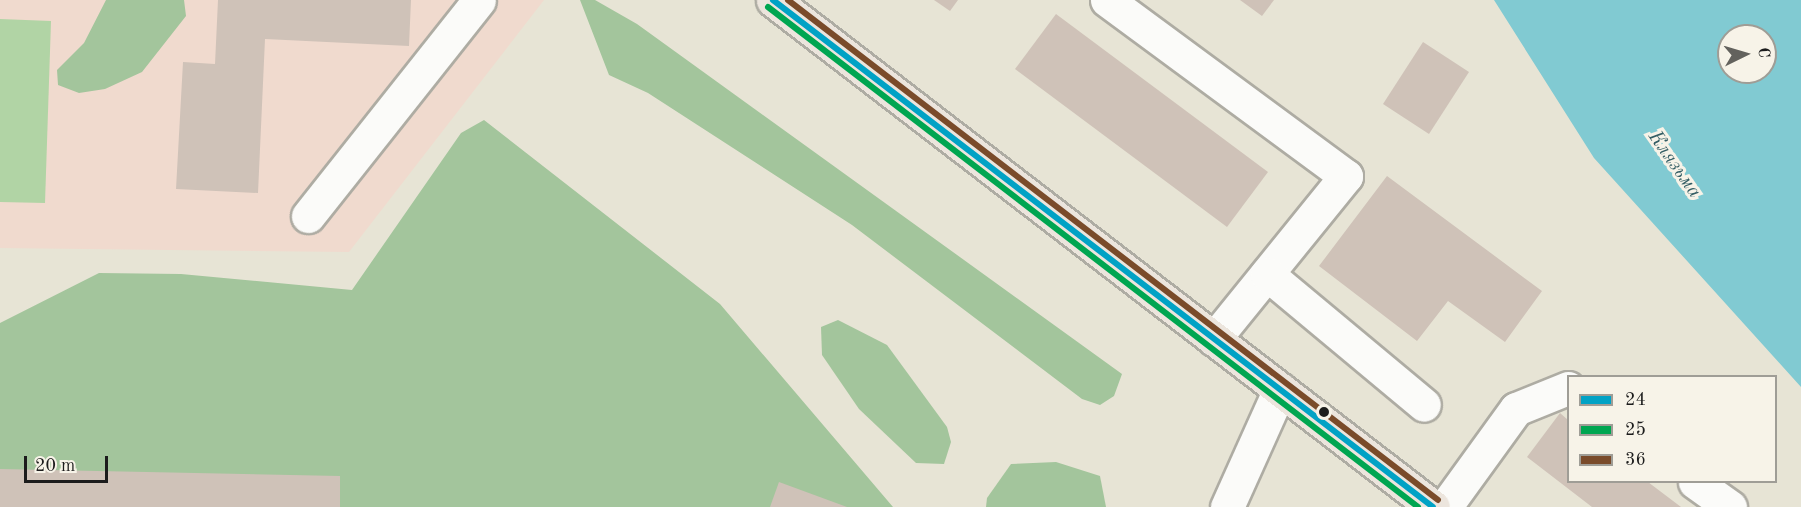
<!DOCTYPE html>
<meta charset="utf-8">
<style>
body{margin:0}
#map{position:relative;width:1801px;height:507px;overflow:hidden;background:#e7e4d5;font-family:"Old Standard TT",serif}
div>[style]{position:absolute}
[style*='--x']{left:calc(var(--x)*1px);top:calc(var(--y)*1px);width:calc(var(--w)*1px);rotate:calc(var(--a)*1deg)}
.built>*{inset:0;background:#f0dace}
.green>*{inset:0;background:#b1d4a5}
.forest>*{inset:0;background:#a3c59c}
.water>*{inset:0;background:#81cad2}
.building>*{inset:0;background:#cfc2b8}
.roads{filter:drop-shadow(2px 0 #aeaca3) drop-shadow(-2px 0 #aeaca3) drop-shadow(0 2px #aeaca3) drop-shadow(0 -2px #aeaca3)}
.minor>*{height:33px;margin:-16.5px;padding:0 16.5px;transform-origin:16.5px;border-radius:16.5px;background:#fbfbf9}
.major>*{height:33px;margin:-16.5px;padding:0 16.5px;transform-origin:16.5px;border-radius:16.5px;background:#ece5dd}
.bus-1>*{height:6px;margin:-3px;padding:0 3px;transform-origin:3px;border-radius:3px;background:#01a2c5}
.bus-2>*{height:6px;margin:-3px;padding:0 3px;transform-origin:3px;border-radius:3px;background:#00a651}
.bus-3>*{height:6px;margin:-3px;padding:0 3px;transform-origin:3px;border-radius:3px;background:#7a4b2a}
.dots>*{width:16px;height:16px;translate:-50% -50%;box-sizing:border-box;border:3px solid #f7f3e8;border-radius:50%}
span{translate:-50% -50%;white-space:nowrap;text-align:center;line-height:1.15;-webkit-text-stroke:6px #f7f3e8;paint-order:stroke}
.water-label{font-size:20px;color:#335d64;font-style:italic}
.legend{position:absolute;left:1567px;top:375px;width:210px;height:108px;box-sizing:border-box;background:#f7f3e8;border:2px solid #9f9d96;margin:0;padding:8px 10px;list-style:none;font-size:18px;color:#1c1c1c}
.legend li{display:flex;align-items:center;gap:12px;height:30px}
.legend b{width:30px;border:2px solid #9f9d96}
.north{position:absolute;left:1717px;top:24px;width:60px;height:60px;box-sizing:border-box;background:#f7f3e8;border:2px solid #9f9d96;border-radius:50%;rotate:85deg;font-size:16px;font-weight:700;line-height:24px;text-align:center;color:#1c1c1c}
.north::after{content:'';display:block;margin:auto;width:21px;height:27px;background:#63625d;clip-path:polygon(50% 0,100% 100%,50% 72%,0 100%)}
.scale{position:absolute;left:24px;top:456px;width:84px;height:27px;box-sizing:border-box;border:3px solid #1c1c1c;border-top:0;padding-left:8px;font-size:18px;line-height:21px;white-space:nowrap;color:#1c1c1c;-webkit-text-stroke:4px #f7f3e8;paint-order:stroke}
</style>
<div id="map">
<div class="built">
<i style="clip-path:polygon(0 0,544px 0,349px 252px,0 248px)"></i>
</div>
<div class="green">
<i style="clip-path:polygon(0 19px,51px 21px,45px 203px,0 202px)"></i>
</div>
<div class="forest">
<i style="clip-path:polygon(106px 0,184px 0,186px 16px,142px 72px,105px 89px,79px 93px,58px 85px,57px 70px,84px 43px)"></i>
<i style="clip-path:polygon(580px 0,595px 0,637px 24px,1122px 374px,1114px 396px,1100px 405px,1082px 399px,852px 225px,648px 93px,609px 75px)"></i>
<i style="clip-path:polygon(484px 120px,720px 304px,893px 507px,0 507px,0 323px,99px 273px,181px 274px,352px 290px,461px 133px)"></i>
<i style="clip-path:polygon(838px 320px,887px 345px,947px 427px,951px 442px,944px 464px,916px 463px,859px 409px,822px 355px,821px 327px)"></i>
<i style="clip-path:polygon(1056px 462px,1100px 476px,1106px 507px,986px 507px,987px 498px,1011px 464px)"></i>
</div>
<div class="water">
<i style="clip-path:polygon(evenodd,1494px 0,1801px 0,1801px 387px,1594px 158px,1494px 0,1729px 36px,1765px 36px,1765px 72px,1729px 72px,1729px 36px)"></i>
</div>
<div class="building">
<i style="clip-path:polygon(218px 0,411px 0,409px 46px,265px 39px,258px 193px,176px 189px,183px 62px,215px 64px)"></i>
<i style="clip-path:polygon(934px 0,958px 0,950px 11px)"></i>
<i style="clip-path:polygon(1240px 0,1274px 0,1262px 16px)"></i>
<i style="clip-path:polygon(1056px 14px,1268px 172px,1227px 227px,1015px 69px)"></i>
<i style="clip-path:polygon(1423px 42px,1469px 72px,1429px 134px,1383px 104px)"></i>
<i style="clip-path:polygon(1387px 176px,1542px 291px,1505px 342px,1448px 301px,1417px 341px,1319px 266px)"></i>
<i style="clip-path:polygon(1560px 413px,1568px 420px,1568px 482px,1648px 482px,1681px 507px,1592px 507px,1527px 457px)"></i>
<i style="clip-path:polygon(0 469px,340px 476px,340px 507px,0 507px)"></i>
<i style="clip-path:polygon(779px 482px,847px 507px,770px 507px)"></i>
</div>
<div class="roads">
<div class="minor">
<i style="--x:1107;--y:0;--w:297;--a:36.4"></i>
<i style="--x:1346;--y:176;--w:210;--a:129"></i>
<i style="--x:308;--y:216;--w:275;--a:-51.6"></i>
<i style="--x:1267;--y:274;--w:204;--a:39.8"></i>
<i style="--x:1695;--y:482;--w:43;--a:35.5"></i>
<i style="--x:1227;--y:507;--w:129;--a:-65.8"></i>
<i style="--x:1445;--y:507;--w:121;--a:-54.1"></i>
<i style="--x:1516;--y:409;--w:56;--a:-22"></i>
</div>
<div class="major">
<i style="--x:773;--y:0;--w:832;--a:37.53"></i>
</div>
</div>
<div class="bus-1">
<i style="--x:773;--y:0;--w:832;--a:37.53"></i>
</div>
<div class="bus-2">
<i style="--x:768;--y:7;--w:820;--a:37.57"></i>
</div>
<div class="bus-3">
<i style="--x:788;--y:0;--w:820;--a:37.57"></i>
</div>
<div class="dots">
<i style="left:1324px;top:412px;background:#1c1c1c"></i>
</div>
<div class="water-label">
<span style="left:1674px;top:165px;rotate:55deg">Клязьма</span>
</div>
<ul class="legend">
<li><b style="height:8px;background:#01a2c5"></b>24</li>
<li><b style="height:8px;background:#00a651"></b>25</li>
<li><b style="height:8px;background:#7a4b2a"></b>36</li>
</ul>
<div class="north">С</div>
<div class="scale">20 m</div>
</div>
